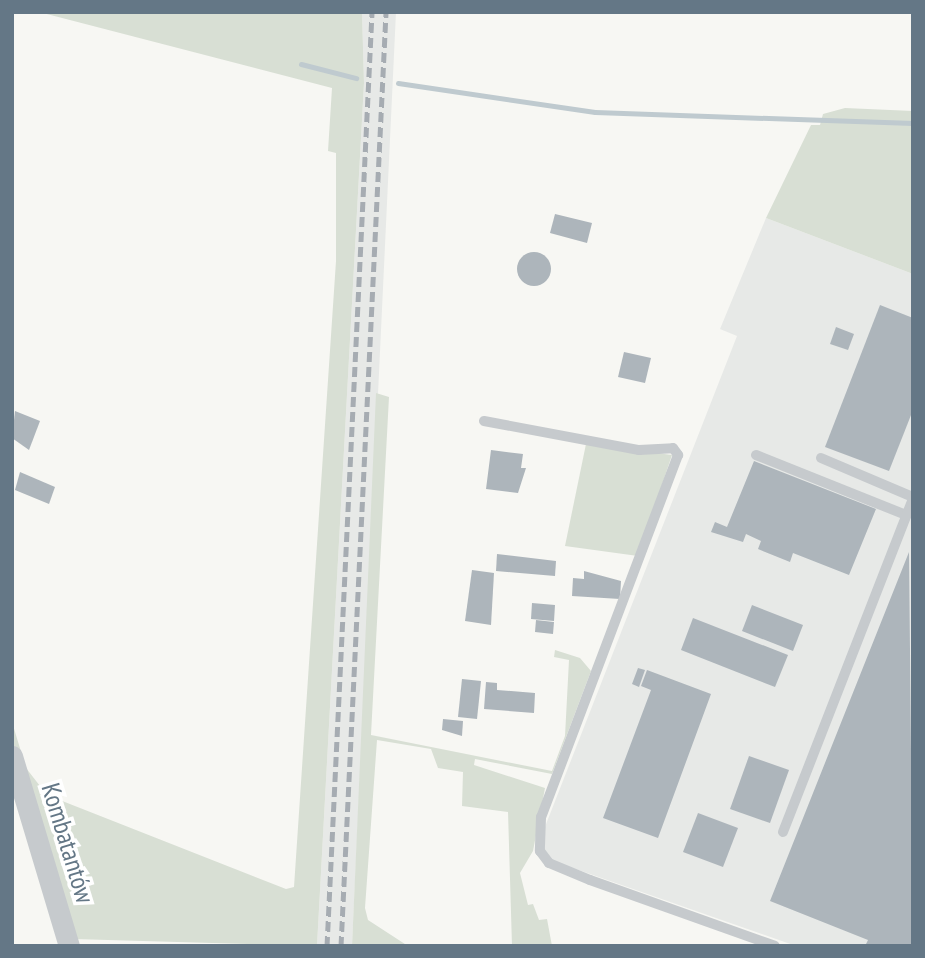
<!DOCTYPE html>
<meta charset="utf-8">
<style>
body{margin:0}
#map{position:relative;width:925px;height:958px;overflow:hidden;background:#f7f7f3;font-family:"PT Sans Narrow",sans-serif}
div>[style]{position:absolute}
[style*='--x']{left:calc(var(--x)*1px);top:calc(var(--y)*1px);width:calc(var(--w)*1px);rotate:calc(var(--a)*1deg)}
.built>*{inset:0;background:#e7e9e7}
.green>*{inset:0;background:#d8dfd4}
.stream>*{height:5px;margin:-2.5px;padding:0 2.5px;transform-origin:2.5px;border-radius:2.5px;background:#bfcacf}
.building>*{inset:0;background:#adb5bb}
.round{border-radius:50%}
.service>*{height:10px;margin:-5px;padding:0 5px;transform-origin:5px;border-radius:5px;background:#c6cacd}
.minor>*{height:21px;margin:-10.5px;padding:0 10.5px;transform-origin:10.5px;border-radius:10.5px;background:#c6cacd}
.rail>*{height:5px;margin-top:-2.5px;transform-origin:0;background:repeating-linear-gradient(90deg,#a6acb2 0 10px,transparent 0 15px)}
span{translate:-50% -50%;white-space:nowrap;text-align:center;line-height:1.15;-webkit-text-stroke:7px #fff;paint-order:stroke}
.street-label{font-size:26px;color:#647786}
.frame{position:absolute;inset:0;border:14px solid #647786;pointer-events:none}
</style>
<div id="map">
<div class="built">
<i style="clip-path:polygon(362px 12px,396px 12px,352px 946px,317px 946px,364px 83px)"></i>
<i style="clip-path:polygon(766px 218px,913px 274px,913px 946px,796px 946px,550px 860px,543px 852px,541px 837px,737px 336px,720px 329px)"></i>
</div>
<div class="green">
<i style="clip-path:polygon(39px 12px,362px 12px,364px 83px,317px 946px,73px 939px,12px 743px,12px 722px,26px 768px,47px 795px,286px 889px,294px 887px,336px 261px,336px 153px,328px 151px,332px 88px)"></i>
<i style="clip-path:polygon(845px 108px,913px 111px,913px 274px,766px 218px,811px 125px,820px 125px,823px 114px)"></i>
<i style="clip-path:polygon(376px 393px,389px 397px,371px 735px,552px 771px,565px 736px,569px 660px,554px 657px,555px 650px,580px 658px,591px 671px,552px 774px,475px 759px,474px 765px,545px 788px,533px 851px,520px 873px,528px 905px,533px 904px,539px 920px,547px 919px,552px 946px,512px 946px,508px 812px,462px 806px,463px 772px,438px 768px,431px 749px,377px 740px,365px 908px,368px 920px,408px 946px,352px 946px)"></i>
<i style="clip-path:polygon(586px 444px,672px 455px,638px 556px,565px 546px)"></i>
</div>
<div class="stream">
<i style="--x:301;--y:64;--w:57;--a:14.3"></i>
<i style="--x:398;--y:83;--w:199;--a:8.4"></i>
<i style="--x:595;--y:112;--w:318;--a:2"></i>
</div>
<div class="building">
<i style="clip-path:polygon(555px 214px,592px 223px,587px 243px,550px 233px)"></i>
<i class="round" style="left:517px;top:252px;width:34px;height:34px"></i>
<i style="clip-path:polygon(880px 305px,913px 318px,913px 410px,889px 471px,825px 447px)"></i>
<i style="clip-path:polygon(836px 327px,854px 334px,848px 350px,830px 344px)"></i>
<i style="clip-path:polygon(624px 352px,651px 358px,645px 383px,618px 377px)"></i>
<i style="clip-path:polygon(15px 411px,40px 421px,29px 450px,12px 438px)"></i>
<i style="clip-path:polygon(491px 450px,523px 454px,521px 468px,526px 468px,518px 493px,486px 489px)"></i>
<i style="clip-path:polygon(754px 461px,876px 509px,849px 575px,793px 553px,790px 562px,758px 549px,761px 541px,746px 534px,743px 542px,711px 532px,715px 522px,727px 527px)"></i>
<i style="clip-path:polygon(20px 472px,55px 487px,49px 504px,15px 490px)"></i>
<i style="clip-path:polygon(909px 552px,913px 946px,865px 946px,868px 940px,770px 901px)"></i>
<i style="clip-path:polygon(497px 554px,556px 561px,555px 576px,496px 571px)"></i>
<i style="clip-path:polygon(472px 570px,494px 573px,491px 625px,465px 621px)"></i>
<i style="clip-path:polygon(584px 571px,621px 581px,620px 599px,572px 596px,573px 578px,584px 579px)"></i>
<i style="clip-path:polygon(532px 603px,555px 605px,554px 621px,531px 619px)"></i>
<i style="clip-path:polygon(752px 605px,803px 625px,793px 651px,742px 631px)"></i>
<i style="clip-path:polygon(693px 618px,788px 655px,775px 687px,681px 650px)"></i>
<i style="clip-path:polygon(536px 620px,554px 622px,553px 634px,535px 632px)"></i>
<i style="clip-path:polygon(638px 668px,645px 670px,639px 687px,632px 684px)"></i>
<i style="clip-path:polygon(647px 670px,711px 694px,658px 838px,603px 818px,651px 690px,641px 686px)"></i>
<i style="clip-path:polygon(462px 679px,481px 681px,477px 719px,458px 717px)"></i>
<i style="clip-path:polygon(486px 682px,497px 683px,497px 690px,535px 693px,534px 713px,484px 709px)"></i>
<i style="clip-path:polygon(443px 719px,463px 721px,462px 736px,442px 730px)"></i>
<i style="clip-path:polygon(749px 756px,789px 770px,770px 823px,730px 809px)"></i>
<i style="clip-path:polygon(698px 813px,738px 828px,723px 867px,683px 852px)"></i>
</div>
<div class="service">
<i style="--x:484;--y:421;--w:158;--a:10.6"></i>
<i style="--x:639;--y:450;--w:34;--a:-3"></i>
<i style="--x:673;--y:448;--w:9;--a:54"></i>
<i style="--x:678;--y:455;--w:387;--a:110.7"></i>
<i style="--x:541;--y:817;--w:34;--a:92"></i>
<i style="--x:540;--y:851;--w:15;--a:53"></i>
<i style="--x:549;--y:863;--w:44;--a:22.5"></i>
<i style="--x:590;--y:880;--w:196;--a:19.6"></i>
<i style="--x:756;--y:455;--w:162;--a:21.8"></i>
<i style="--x:821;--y:458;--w:100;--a:23"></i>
<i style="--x:783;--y:832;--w:358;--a:-68.7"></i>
</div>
<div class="minor">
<i style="--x:12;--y:756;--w:198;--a:73.3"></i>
</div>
<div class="rail">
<i style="--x:327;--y:946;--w:935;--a:-87.24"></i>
<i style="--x:341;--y:946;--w:935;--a:-87.24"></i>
</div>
<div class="street-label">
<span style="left:68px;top:843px;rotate:73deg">Kombatantów</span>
</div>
<div class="frame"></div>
</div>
